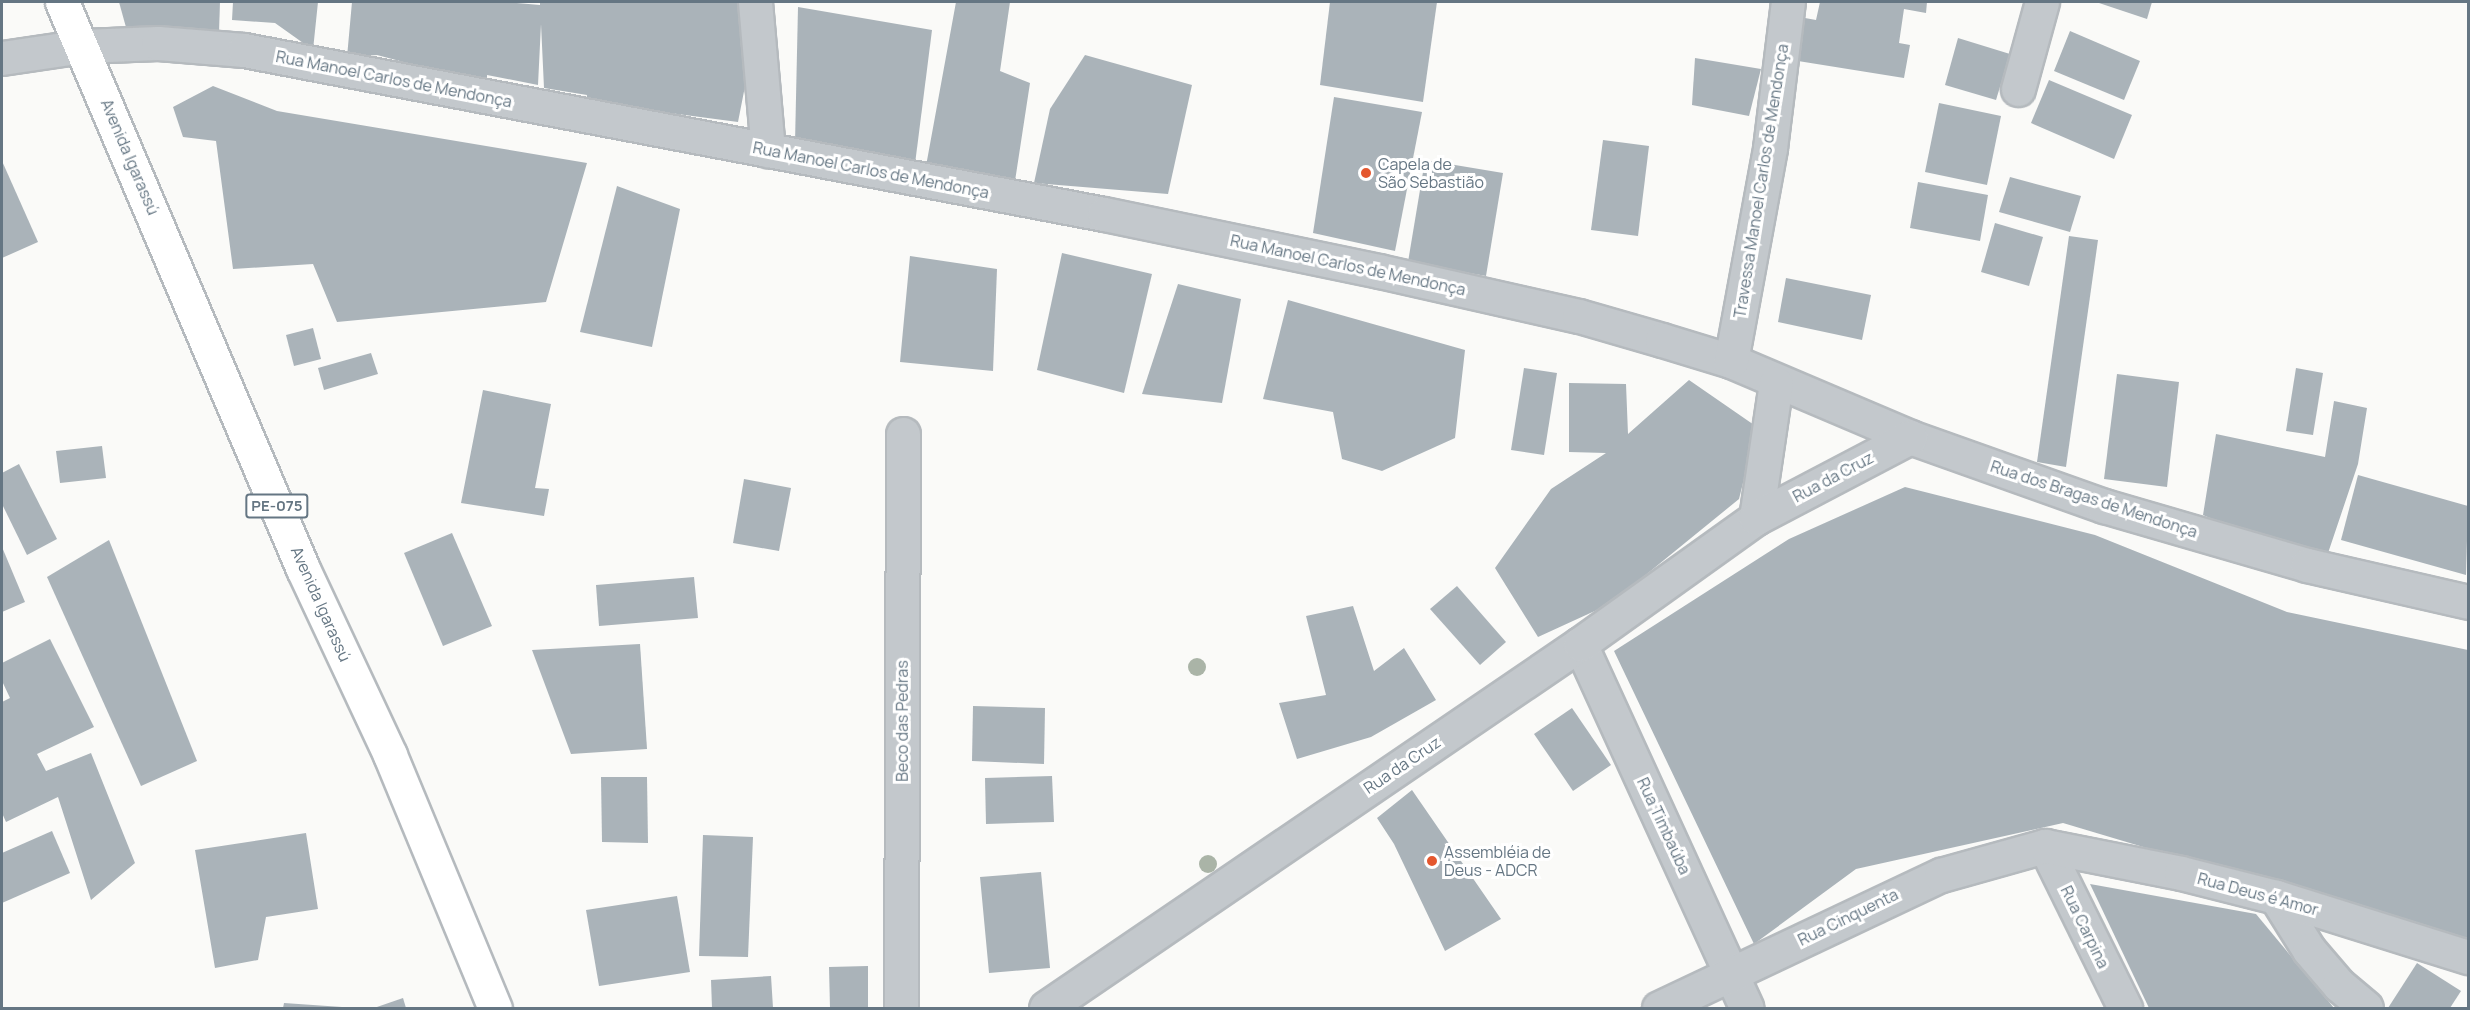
<!DOCTYPE html>
<meta charset="utf-8">
<style>
body{margin:0}
#map{position:relative;width:2470px;height:1010px;overflow:hidden;background:#fafaf8;font-family:Manrope,sans-serif}
div>[style]{position:absolute}
[style*='--x']{left:calc(var(--x)*1px);top:calc(var(--y)*1px);width:calc(var(--w)*1px);rotate:calc(var(--a)*1deg)}
.building>*{inset:0;background:#aab3b9}
.roads{filter:drop-shadow(2px 0 #b5babe) drop-shadow(-2px 0 #b5babe) drop-shadow(0 2px #b5babe) drop-shadow(0 -2px #b5babe)}
.street>*{height:33px;margin:-16.5px;padding:0 16.5px;transform-origin:16.5px;border-radius:16.5px;background:#c3c8cc}
.primary>*{height:33px;margin:-16.5px;padding:0 16.5px;transform-origin:16.5px;border-radius:16.5px;background:#fff}
.trees>*{width:18px;height:18px;margin:-9px;border-radius:50%;background:#aab4a7}
.dots>*{width:16px;height:16px;translate:-50% -50%;box-sizing:border-box;border:3px solid #fff;border-radius:50%}
span{translate:-50% -50%;white-space:nowrap;text-align:center;line-height:1.15;-webkit-text-stroke:6px #fff;paint-order:stroke}
.shield-label span{padding:2px 4px;background:#fff;border:2px solid;border-radius:4px;-webkit-text-stroke-width:0}
.shield-label{font-size:15px;color:#657683;font-weight:700}
.street-label{font-size:16px;color:#657683}
.poi-label{font-size:16px;color:#657683}
.left{translate:0 -50%;text-align:left}
.frame{position:absolute;inset:0;border:3px solid #657683;pointer-events:none}
</style>
<div id="map">
<div class="building">
<i style="clip-path:polygon(119px 2px,220px 2px,219px 32px,127px 31px)"></i>
<i style="clip-path:polygon(233px 2px,318px 2px,313px 50px,275px 23px,232px 20px)"></i>
<i style="clip-path:polygon(352px 2px,504px 2px,540px 5px,540px 2px,753px 2px,757px 25px,738px 122px,586px 102px,587px 95px,544px 88px,541px 24px,538px 85px,487px 75px,487px 84px,377px 55px,347px 57px)"></i>
<i style="clip-path:polygon(956px 2px,1010px 2px,1000px 71px,1030px 83px,1015px 181px,926px 166px)"></i>
<i style="clip-path:polygon(1330px 2px,1437px 2px,1423px 102px,1320px 85px)"></i>
<i style="clip-path:polygon(1820px 2px,1927px 2px,1926px 13px,1904px 9px,1899px 43px,1910px 45px,1904px 78px,1798px 61px,1805px 18px,1816px 20px)"></i>
<i style="clip-path:polygon(2096px 2px,2152px 2px,2147px 19px)"></i>
<i style="clip-path:polygon(798px 7px,932px 30px,915px 164px,795px 143px)"></i>
<i style="clip-path:polygon(2070px 31px,2140px 61px,2124px 100px,2054px 71px)"></i>
<i style="clip-path:polygon(1958px 38px,2010px 54px,1996px 100px,1945px 85px)"></i>
<i style="clip-path:polygon(1085px 55px,1192px 85px,1168px 194px,1034px 183px,1050px 109px)"></i>
<i style="clip-path:polygon(1695px 58px,1761px 69px,1749px 116px,1692px 105px)"></i>
<i style="clip-path:polygon(2049px 80px,2132px 115px,2114px 159px,2031px 123px)"></i>
<i style="clip-path:polygon(213px 86px,277px 111px,587px 163px,546px 302px,337px 322px,313px 264px,233px 269px,216px 141px,183px 137px,173px 107px)"></i>
<i style="clip-path:polygon(1334px 97px,1422px 112px,1395px 251px,1313px 233px)"></i>
<i style="clip-path:polygon(1939px 103px,2001px 116px,1987px 185px,1925px 172px)"></i>
<i style="clip-path:polygon(1603px 140px,1649px 146px,1638px 236px,1591px 230px)"></i>
<i style="clip-path:polygon(1425px 160px,1503px 173px,1486px 276px,1408px 262px)"></i>
<i style="clip-path:polygon(2px 161px,38px 242px,2px 258px)"></i>
<i style="clip-path:polygon(2010px 177px,2081px 196px,2070px 232px,1999px 212px)"></i>
<i style="clip-path:polygon(1918px 182px,1988px 195px,1980px 241px,1910px 228px)"></i>
<i style="clip-path:polygon(617px 186px,680px 209px,652px 347px,580px 332px)"></i>
<i style="clip-path:polygon(1995px 223px,2043px 237px,2029px 286px,1981px 272px)"></i>
<i style="clip-path:polygon(2069px 236px,2098px 240px,2066px 467px,2037px 462px)"></i>
<i style="clip-path:polygon(1062px 253px,1152px 274px,1124px 393px,1037px 370px)"></i>
<i style="clip-path:polygon(910px 256px,997px 269px,993px 371px,900px 362px)"></i>
<i style="clip-path:polygon(1786px 278px,1871px 295px,1862px 340px,1778px 322px)"></i>
<i style="clip-path:polygon(1178px 284px,1241px 299px,1222px 403px,1142px 394px)"></i>
<i style="clip-path:polygon(1288px 300px,1465px 350px,1455px 438px,1382px 471px,1342px 459px,1333px 412px,1263px 399px)"></i>
<i style="clip-path:polygon(313px 328px,321px 359px,294px 366px,286px 335px)"></i>
<i style="clip-path:polygon(371px 353px,378px 374px,324px 390px,318px 368px)"></i>
<i style="clip-path:polygon(1524px 368px,1557px 373px,1544px 455px,1511px 450px)"></i>
<i style="clip-path:polygon(2296px 368px,2323px 373px,2313px 435px,2286px 431px)"></i>
<i style="clip-path:polygon(2117px 374px,2179px 382px,2167px 487px,2104px 479px)"></i>
<i style="clip-path:polygon(1689px 380px,1757px 427px,1739px 499px,1610px 604px,1538px 637px,1495px 568px,1551px 489px,1606px 453px,1569px 452px,1569px 383px,1626px 384px,1628px 434px)"></i>
<i style="clip-path:polygon(483px 390px,551px 404px,535px 488px,549px 489px,544px 516px,461px 503px)"></i>
<i style="clip-path:polygon(2334px 401px,2367px 408px,2358px 464px,2323px 568px,2203px 515px,2216px 434px,2325px 457px)"></i>
<i style="clip-path:polygon(102px 446px,106px 478px,60px 483px,56px 451px)"></i>
<i style="clip-path:polygon(19px 464px,57px 539px,27px 555px,2px 504px,2px 473px)"></i>
<i style="clip-path:polygon(2358px 475px,2468px 506px,2466px 575px,2341px 540px)"></i>
<i style="clip-path:polygon(744px 479px,791px 488px,779px 551px,733px 543px)"></i>
<i style="clip-path:polygon(1905px 487px,2095px 535px,2287px 612px,2468px 650px,2468px 944px,2063px 823px,1856px 869px,1754px 944px,1614px 651px,1789px 539px)"></i>
<i style="clip-path:polygon(452px 533px,492px 626px,443px 646px,404px 553px)"></i>
<i style="clip-path:polygon(109px 540px,197px 761px,141px 786px,47px 577px)"></i>
<i style="clip-path:polygon(2px 547px,25px 602px,2px 612px)"></i>
<i style="clip-path:polygon(694px 577px,698px 618px,599px 626px,596px 585px)"></i>
<i style="clip-path:polygon(1457px 586px,1506px 642px,1480px 665px,1430px 609px)"></i>
<i style="clip-path:polygon(1353px 606px,1374px 671px,1404px 648px,1436px 700px,1371px 737px,1297px 759px,1279px 703px,1326px 695px,1306px 616px)"></i>
<i style="clip-path:polygon(50px 639px,94px 727px,37px 754px,46px 771px,91px 753px,135px 863px,91px 900px,58px 797px,6px 822px,2px 813px,2px 702px,10px 698px,2px 681px,2px 663px)"></i>
<i style="clip-path:polygon(640px 644px,647px 749px,571px 754px,532px 650px)"></i>
<i style="clip-path:polygon(973px 706px,1045px 708px,1044px 764px,972px 761px)"></i>
<i style="clip-path:polygon(1572px 708px,1611px 765px,1573px 791px,1534px 734px)"></i>
<i style="clip-path:polygon(1052px 776px,1054px 822px,986px 824px,985px 778px)"></i>
<i style="clip-path:polygon(601px 777px,647px 777px,648px 843px,602px 842px)"></i>
<i style="clip-path:polygon(1412px 790px,1501px 919px,1445px 951px,1394px 844px,1377px 818px)"></i>
<i style="clip-path:polygon(52px 831px,70px 873px,2px 903px,2px 853px)"></i>
<i style="clip-path:polygon(306px 833px,318px 909px,266px 917px,258px 960px,215px 968px,195px 850px)"></i>
<i style="clip-path:polygon(703px 835px,753px 837px,748px 957px,699px 956px)"></i>
<i style="clip-path:polygon(1041px 872px,1050px 968px,989px 973px,980px 877px)"></i>
<i style="clip-path:polygon(2090px 884px,2256px 914px,2334px 1008px,2149px 1008px)"></i>
<i style="clip-path:polygon(677px 896px,690px 972px,599px 986px,586px 910px)"></i>
<i style="clip-path:polygon(2417px 963px,2461px 991px,2450px 1008px,2388px 1008px)"></i>
<i style="clip-path:polygon(868px 966px,868px 1008px,830px 1008px,829px 967px)"></i>
<i style="clip-path:polygon(771px 976px,773px 1008px,712px 1008px,711px 980px)"></i>
<i style="clip-path:polygon(403px 998px,406px 1008px,374px 1008px)"></i>
<i style="clip-path:polygon(284px 1003px,342px 1007px,342px 1008px,283px 1008px)"></i>
</div>
<div class="roads">
<div class="street">
<i style="--x:755;--y:2;--w:149;--a:85"></i>
<i style="--x:2;--y:58;--w:82;--a:-8.4"></i>
<i style="--x:83;--y:46;--w:75;--a:-2.3"></i>
<i style="--x:158;--y:43;--w:86;--a:4.7"></i>
<i style="--x:244;--y:50;--w:875;--a:10.8"></i>
<i style="--x:1104;--y:214;--w:281;--a:11.7"></i>
<i style="--x:1379;--y:271;--w:205;--a:12.7"></i>
<i style="--x:1579;--y:316;--w:86;--a:16.1"></i>
<i style="--x:1662;--y:340;--w:72;--a:16.9"></i>
<i style="--x:1731;--y:361;--w:194;--a:23"></i>
<i style="--x:1910;--y:437;--w:206;--a:19.6"></i>
<i style="--x:2104;--y:506;--w:211;--a:16.2"></i>
<i style="--x:2307;--y:565;--w:165;--a:12.9"></i>
<i style="--x:2018;--y:89;--w:90;--a:-74.6"></i>
<i style="--x:1731;--y:361;--w:217;--a:-79.6"></i>
<i style="--x:1770;--y:148;--w:147;--a:-83"></i>
<i style="--x:1756;--y:518;--w:136;--a:-81.6"></i>
<i style="--x:1580;--y:644;--w:400;--a:65.4"></i>
<i style="--x:2045;--y:846;--w:181;--a:63.7"></i>
<i style="--x:2276;--y:897;--w:62;--a:58.1"></i>
<i style="--x:2309;--y:950;--w:46;--a:49.4"></i>
<i style="--x:2339;--y:985;--w:35;--a:40"></i>
<i style="--x:901;--y:1008;--w:574;--a:-89.8"></i>
<i style="--x:1046;--y:1008;--w:646;--a:-34.28"></i>
<i style="--x:1580;--y:644;--w:216;--a:-35.6"></i>
<i style="--x:1756;--y:518;--w:174;--a:-27.7"></i>
<i style="--x:1659;--y:1008;--w:312;--a:-25.3"></i>
<i style="--x:1941;--y:875;--w:108;--a:-15.6"></i>
<i style="--x:2045;--y:846;--w:139;--a:11.2"></i>
<i style="--x:2181;--y:873;--w:98;--a:14.2"></i>
<i style="--x:2276;--y:897;--w:201;--a:17.4"></i>
</div>
<div class="primary">
<i style="--x:62;--y:2;--w:616;--a:66.97"></i>
<i style="--x:303;--y:569;--w:205;--a:64.9"></i>
<i style="--x:390;--y:755;--w:274;--a:67.5"></i>
</div>
</div>
<div class="trees">
<i style="left:1197px;top:667px"></i>
<i style="left:1208px;top:864px"></i>
</div>
<div class="dots">
<i style="left:1366px;top:173px;background:#e4572e"></i>
<i style="left:1432px;top:861px;background:#e4572e"></i>
</div>
<div class="shield-label">
<span style="left:277px;top:506px">PE-075</span>
</div>
<div class="street-label">
<span style="left:394px;top:79px;rotate:11deg">Rua Manoel Carlos de Mendonça</span>
<span style="left:130px;top:157px;rotate:67deg">Avenida Igarassú</span>
<span style="left:871px;top:170px;rotate:11deg">Rua Manoel Carlos de Mendonça</span>
<span style="left:1761px;top:181px;rotate:-81deg">Travessa Manoel Carlos de Mendonça</span>
<span style="left:1348px;top:265px;rotate:12deg">Rua Manoel Carlos de Mendonça</span>
<span style="left:1833px;top:477px;rotate:-28deg">Rua da Cruz</span>
<span style="left:2094px;top:499px;rotate:18deg">Rua dos Bragas de Mendonça</span>
<span style="left:321px;top:604px;rotate:66deg">Avenida Igarassú</span>
<span style="left:902px;top:721px;rotate:-90deg">Beco das Pedras</span>
<span style="left:1402px;top:765px;rotate:-34deg">Rua da Cruz</span>
<span style="left:1664px;top:826px;rotate:65deg">Rua Timbaúba</span>
<span style="left:2258px;top:894px;rotate:15deg">Rua Deus é Amor</span>
<span style="left:1848px;top:917px;rotate:-26deg">Rua Cinquenta</span>
<span style="left:2085px;top:927px;rotate:64deg">Rua Carpina</span>
</div>
<div class="poi-label">
<span class="left" style="left:1378px;top:173px">Capela de<br>São Sebastião</span>
<span class="left" style="left:1444px;top:861px">Assembléia de<br>Deus - ADCR</span>
</div>
<div class="frame"></div>
</div>
